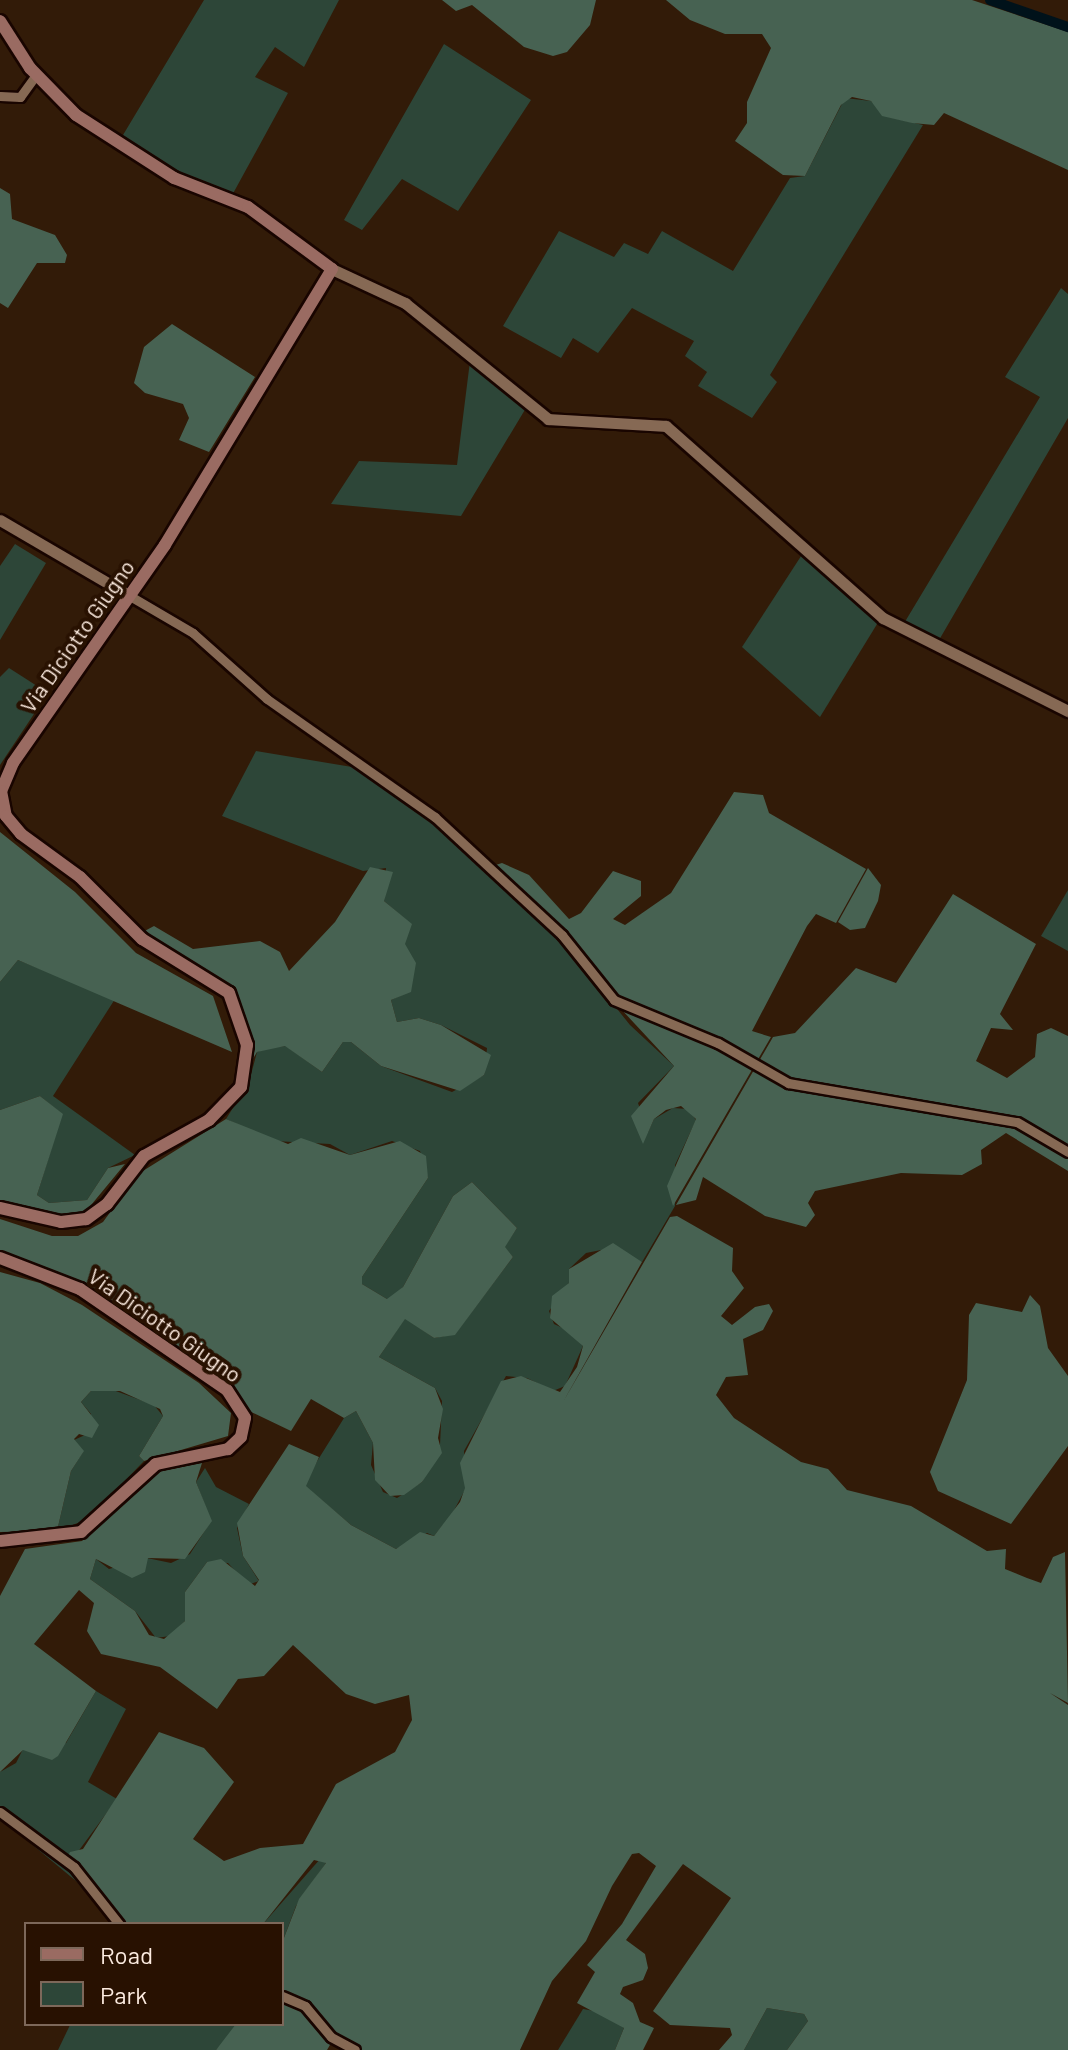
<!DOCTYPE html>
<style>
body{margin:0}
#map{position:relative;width:1068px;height:2050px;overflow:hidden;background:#321b08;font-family:Barlow,sans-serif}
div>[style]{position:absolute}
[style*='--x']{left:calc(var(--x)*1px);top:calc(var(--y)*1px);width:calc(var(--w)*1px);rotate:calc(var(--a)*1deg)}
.green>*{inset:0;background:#2d4638}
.forest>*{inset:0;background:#476252}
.canal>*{height:10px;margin:-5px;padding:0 5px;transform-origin:5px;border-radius:5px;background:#00121a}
.roads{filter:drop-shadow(2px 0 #190500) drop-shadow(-2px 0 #190500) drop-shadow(0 2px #190500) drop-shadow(0 -2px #190500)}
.minor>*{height:9px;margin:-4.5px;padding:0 4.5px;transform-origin:4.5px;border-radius:4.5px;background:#866954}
.tertiary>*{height:11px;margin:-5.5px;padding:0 5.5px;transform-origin:5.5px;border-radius:5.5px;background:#866954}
.secondary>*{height:12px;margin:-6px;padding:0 6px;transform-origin:6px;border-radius:6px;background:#9a6b62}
span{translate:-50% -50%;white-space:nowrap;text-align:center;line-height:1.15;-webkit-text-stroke:8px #281101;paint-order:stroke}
.street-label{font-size:22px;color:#fcebe0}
.legend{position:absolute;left:24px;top:1922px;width:260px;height:104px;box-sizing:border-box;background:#281101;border:2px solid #7d685a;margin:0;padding:10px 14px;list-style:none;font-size:24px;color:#fcebe0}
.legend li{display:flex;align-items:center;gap:16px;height:40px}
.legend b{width:40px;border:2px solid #7d685a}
</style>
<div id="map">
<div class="green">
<i style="clip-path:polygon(204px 0,339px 0,304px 67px,275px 47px,255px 77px,288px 93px,230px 199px,120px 140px)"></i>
<i style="clip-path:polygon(444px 44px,531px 100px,458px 211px,402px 179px,362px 230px,344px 220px)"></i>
<i style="clip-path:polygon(845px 98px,871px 101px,889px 117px,923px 125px,770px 375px,777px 382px,752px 418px,698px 386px,707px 372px,685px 356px,694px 341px,632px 308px,598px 353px,573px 338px,561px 358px,503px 326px,559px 231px,614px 257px,624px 243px,648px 254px,662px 231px,733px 271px,790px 178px,805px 176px)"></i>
<i style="clip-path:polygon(1061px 288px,1068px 294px,1068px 418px,935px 647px,900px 630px,1040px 397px,1005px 377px)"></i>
<i style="clip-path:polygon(471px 353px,529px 403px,461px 516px,331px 504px,359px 461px,457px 465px)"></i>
<i style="clip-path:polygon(15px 544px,46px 563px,0 640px,0 566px)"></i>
<i style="clip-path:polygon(805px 550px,882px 616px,820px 717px,742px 647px)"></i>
<i style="clip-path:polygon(9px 668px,48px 693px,0 765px,0 677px)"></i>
<i style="clip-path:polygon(256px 751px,364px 769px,430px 817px,549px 924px,630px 1025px,674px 1066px,638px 1103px,648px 1132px,654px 1119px,673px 1108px,688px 1109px,696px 1120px,675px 1165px,675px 1206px,642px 1262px,601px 1250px,586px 1253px,569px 1269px,569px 1283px,549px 1311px,554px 1324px,574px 1333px,583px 1346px,565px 1386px,553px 1391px,527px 1378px,506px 1376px,464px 1451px,466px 1488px,452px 1514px,434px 1536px,427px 1533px,396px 1549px,351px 1525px,306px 1487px,306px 1479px,344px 1418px,356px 1411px,373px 1443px,371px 1465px,383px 1492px,397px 1498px,422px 1482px,440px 1445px,442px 1401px,435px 1388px,379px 1357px,405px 1318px,434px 1338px,455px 1334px,513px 1257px,504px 1247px,517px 1228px,472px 1182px,453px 1196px,403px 1287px,394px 1299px,387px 1299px,362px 1284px,362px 1277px,428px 1178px,420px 1151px,392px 1141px,350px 1155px,330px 1144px,274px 1141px,226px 1119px,249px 1082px,257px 1052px,271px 1047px,286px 1046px,322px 1072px,343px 1042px,351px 1042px,381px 1066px,452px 1092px,484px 1075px,487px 1048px,441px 1025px,419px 1018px,397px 1022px,391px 1000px,404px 994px,414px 970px,404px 944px,405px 919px,384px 901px,386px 868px,363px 871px,222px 816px)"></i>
<i style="clip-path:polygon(1068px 890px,1068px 951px,1041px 936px)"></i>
<i style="clip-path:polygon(18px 960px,115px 999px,53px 1096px,135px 1155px,108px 1168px,87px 1200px,49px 1203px,37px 1195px,62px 1114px,40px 1096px,0 1110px,0 982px)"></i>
<i style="clip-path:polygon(113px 1390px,154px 1405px,163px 1416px,139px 1456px,144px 1461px,88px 1519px,57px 1531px,71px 1471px,83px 1452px,74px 1440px,85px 1435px,91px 1414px,81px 1402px,91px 1391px)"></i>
<i style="clip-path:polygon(205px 1468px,216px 1487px,249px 1504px,237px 1528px,243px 1556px,259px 1581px,248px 1585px,228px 1563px,207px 1562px,185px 1592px,185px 1621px,170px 1636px,156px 1638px,135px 1611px,90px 1579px,96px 1559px,109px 1569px,147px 1558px,171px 1563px,190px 1554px,211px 1521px,196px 1482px)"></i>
<i style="clip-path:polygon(96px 1691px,126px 1709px,88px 1782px,117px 1799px,77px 1853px,76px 1881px,0 1818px,0 1772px,16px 1763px,23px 1749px,66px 1743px)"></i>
<i style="clip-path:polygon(321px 1858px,326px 1863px,296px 1906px,282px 1943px,282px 1924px,263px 1924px)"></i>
<i style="clip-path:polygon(767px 2008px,804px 2014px,808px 2021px,787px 2050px,744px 2050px)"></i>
<i style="clip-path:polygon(583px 2009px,606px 2013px,624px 2028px,615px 2050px,558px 2050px)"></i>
<i style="clip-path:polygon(91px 2024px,236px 2024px,238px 2028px,216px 2050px,58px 2050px,70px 2025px)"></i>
</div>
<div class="forest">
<i style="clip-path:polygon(442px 0,596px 0,590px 25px,567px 52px,553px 56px,524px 47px,472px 5px,456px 11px)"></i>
<i style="clip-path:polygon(666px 0,972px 0,1068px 32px,1068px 170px,944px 113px,934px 125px,912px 123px,882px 116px,871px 101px,852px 97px,841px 105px,805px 176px,783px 175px,735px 141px,747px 123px,747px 102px,771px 48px,762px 34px,725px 34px,690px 20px)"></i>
<i style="clip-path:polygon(0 188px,10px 194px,12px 219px,55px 235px,67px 255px,65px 263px,37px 263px,8px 308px,0 303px)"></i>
<i style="clip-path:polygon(172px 324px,255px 377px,209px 452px,179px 440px,189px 418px,183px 404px,145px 393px,134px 383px,144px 347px)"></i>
<i style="clip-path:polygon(734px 792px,763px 795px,769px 813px,866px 869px,836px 923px,816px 914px,807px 926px,752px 1031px,771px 1037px,673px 1206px,667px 1186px,696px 1119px,681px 1106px,666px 1110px,654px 1119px,643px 1144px,631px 1116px,674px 1066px,489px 867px,502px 863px,529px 875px,569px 919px,581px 913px,613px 871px,641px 881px,641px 896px,613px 919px,625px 925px,671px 893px)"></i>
<i style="clip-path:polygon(0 832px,75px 892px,136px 953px,213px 996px,232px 1052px,18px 960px,0 982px)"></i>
<i style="clip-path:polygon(370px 867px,393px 872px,384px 901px,412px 924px,405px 944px,416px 963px,411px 992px,391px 1000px,397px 1022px,419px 1018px,441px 1025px,491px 1055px,484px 1075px,460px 1091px,381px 1066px,351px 1042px,343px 1042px,322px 1072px,285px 1046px,257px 1052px,250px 1064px,225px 984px,139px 934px,154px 926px,193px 949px,260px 941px,280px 952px,289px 971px,335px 922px)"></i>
<i style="clip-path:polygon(868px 868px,881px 885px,878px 901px,865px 928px,850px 930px,838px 922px)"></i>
<i style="clip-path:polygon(953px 894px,1036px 944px,1000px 1014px,1013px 1030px,991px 1028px,976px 1061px,1007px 1078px,1035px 1057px,1037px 1034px,1051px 1028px,1068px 1036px,1068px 1171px,1006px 1133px,981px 1150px,982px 1164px,962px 1175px,901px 1173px,815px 1191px,808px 1203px,815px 1215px,806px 1227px,765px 1216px,703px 1177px,696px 1200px,676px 1205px,773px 1037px,795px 1033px,856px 968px,896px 983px)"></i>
<i style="clip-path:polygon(40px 1096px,63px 1114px,37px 1195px,49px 1203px,87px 1200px,108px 1168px,125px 1164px,82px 1216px,45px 1217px,0 1201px,0 1110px)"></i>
<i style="clip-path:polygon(226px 1119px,288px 1144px,301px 1138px,350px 1155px,400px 1141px,426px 1156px,428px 1178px,362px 1277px,362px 1284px,387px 1299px,403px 1287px,453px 1196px,472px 1182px,517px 1228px,505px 1247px,513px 1257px,455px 1335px,434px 1338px,405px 1319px,379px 1357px,435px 1388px,443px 1409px,438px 1438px,442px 1453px,422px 1482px,404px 1495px,390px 1496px,375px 1480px,373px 1443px,356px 1411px,344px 1418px,311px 1399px,291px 1431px,247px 1410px,209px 1370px,73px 1281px,0 1255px,0 1219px,52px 1236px,78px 1236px,103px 1222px,138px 1174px)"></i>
<i style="clip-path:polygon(677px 1216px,733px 1248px,732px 1271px,744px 1288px,721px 1316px,732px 1325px,755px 1307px,769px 1304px,773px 1311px,763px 1330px,743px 1339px,748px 1375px,726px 1377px,716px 1395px,734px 1418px,801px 1462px,828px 1469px,847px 1490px,911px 1506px,987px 1551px,1006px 1549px,1005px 1569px,1027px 1578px,1041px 1583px,1053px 1557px,1065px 1552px,1068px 1703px,1050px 1693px,1068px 1705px,1068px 2050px,787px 2050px,808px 2021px,804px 2014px,767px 2008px,744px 2050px,719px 2050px,732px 2035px,730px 2028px,670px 2025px,653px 2011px,731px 1898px,683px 1864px,626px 1940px,645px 1954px,648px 1968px,643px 1980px,623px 1987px,620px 1994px,633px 2003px,640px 2022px,654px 2028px,643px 2050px,615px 2050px,624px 2028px,577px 2003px,595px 1972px,587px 1965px,622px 1924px,656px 1866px,639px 1853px,632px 1854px,612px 1886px,586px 1941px,552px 1981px,520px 2050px,354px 2050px,334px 2038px,327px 2050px,216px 2050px,236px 2024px,282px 2024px,282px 1943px,299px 1899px,326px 1863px,314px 1860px,263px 1924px,113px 1924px,76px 1881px,81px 1875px,67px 1858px,70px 1852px,83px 1849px,159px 1732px,204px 1748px,234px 1782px,193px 1839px,224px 1861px,260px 1848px,303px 1844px,336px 1784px,395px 1752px,412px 1720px,409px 1695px,375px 1704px,346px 1694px,293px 1645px,264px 1676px,238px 1679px,217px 1709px,160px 1667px,101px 1654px,87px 1631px,94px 1603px,79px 1590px,34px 1644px,96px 1691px,58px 1756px,52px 1760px,23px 1750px,0 1772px,0 1596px,25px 1549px,82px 1541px,157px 1472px,202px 1463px,196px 1482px,212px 1521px,185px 1559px,148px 1558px,145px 1572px,132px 1578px,96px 1559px,90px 1579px,135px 1611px,149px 1635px,164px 1639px,185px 1621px,185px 1592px,207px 1562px,221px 1559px,255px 1586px,259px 1580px,243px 1556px,237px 1523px,289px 1444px,319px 1457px,306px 1486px,351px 1525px,396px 1549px,420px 1532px,434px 1536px,460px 1502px,465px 1488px,460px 1463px,501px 1381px,521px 1376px,560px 1392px,577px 1367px,583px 1346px,550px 1318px,552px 1296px,569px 1283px,569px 1269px,613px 1243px,642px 1262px,563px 1402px,670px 1217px)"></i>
<i style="clip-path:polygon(0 1272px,40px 1283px,82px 1305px,199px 1383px,231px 1413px,228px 1436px,144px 1461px,139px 1456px,163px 1416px,160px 1409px,120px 1391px,91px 1391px,81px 1402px,99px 1425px,92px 1438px,79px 1434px,74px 1439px,84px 1451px,71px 1471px,57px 1531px,0 1532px)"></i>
<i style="clip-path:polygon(1030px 1295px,1040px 1306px,1048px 1348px,1068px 1376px,1068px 1446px,1011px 1524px,938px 1491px,930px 1472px,967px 1380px,969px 1315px,976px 1303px,1022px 1312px)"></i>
</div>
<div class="canal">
<i style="--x:990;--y:0;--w:83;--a:19.1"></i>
</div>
<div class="roads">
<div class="minor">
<i style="--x:0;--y:96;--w:20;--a:3"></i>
<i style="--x:20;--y:97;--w:27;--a:-54"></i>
<i style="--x:130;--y:596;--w:73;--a:30.4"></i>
<i style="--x:193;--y:633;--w:99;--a:41.7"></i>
<i style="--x:267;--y:699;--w:205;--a:35.1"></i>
<i style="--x:435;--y:817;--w:173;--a:42.9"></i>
<i style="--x:562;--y:935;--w:83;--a:51.3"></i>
<i style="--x:614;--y:1000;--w:113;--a:22.5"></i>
<i style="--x:718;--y:1043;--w:81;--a:29.7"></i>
<i style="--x:788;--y:1083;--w:232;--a:9.7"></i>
<i style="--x:1017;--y:1122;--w:59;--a:30.5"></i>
<i style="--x:0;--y:1812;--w:92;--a:36.6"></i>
<i style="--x:74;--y:1867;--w:73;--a:51.7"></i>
<i style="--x:282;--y:1996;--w:25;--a:23"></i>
<i style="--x:305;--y:2006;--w:40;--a:50"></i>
<i style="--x:331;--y:2037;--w:27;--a:28"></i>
</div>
<div class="tertiary">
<i style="--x:332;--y:269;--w:81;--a:25"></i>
<i style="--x:405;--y:303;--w:184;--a:39"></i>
<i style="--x:548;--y:419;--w:118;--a:3.4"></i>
<i style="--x:666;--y:426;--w:290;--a:41.5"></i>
<i style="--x:883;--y:618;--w:207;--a:26.7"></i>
<i style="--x:0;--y:520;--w:151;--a:30.3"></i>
</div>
<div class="secondary">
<i style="--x:0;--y:21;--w:56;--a:57.4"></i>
<i style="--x:30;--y:68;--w:66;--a:45.6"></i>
<i style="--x:76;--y:115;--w:117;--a:32.7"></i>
<i style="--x:174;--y:178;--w:79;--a:21.4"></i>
<i style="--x:248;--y:207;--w:104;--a:36.4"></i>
<i style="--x:332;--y:269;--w:323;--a:121.2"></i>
<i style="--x:165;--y:545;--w:266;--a:124.9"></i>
<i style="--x:13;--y:763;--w:30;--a:113"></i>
<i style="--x:1;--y:791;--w:25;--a:79"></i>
<i style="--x:6;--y:816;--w:23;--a:50"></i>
<i style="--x:21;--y:834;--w:73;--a:36.1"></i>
<i style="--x:80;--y:877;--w:88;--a:45"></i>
<i style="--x:142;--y:939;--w:102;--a:31.8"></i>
<i style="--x:229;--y:993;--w:55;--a:70.9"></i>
<i style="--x:247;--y:1045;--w:42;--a:98.1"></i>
<i style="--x:241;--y:1087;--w:46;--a:134.1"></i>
<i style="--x:209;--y:1120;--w:74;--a:151"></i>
<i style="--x:144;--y:1156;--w:61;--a:127.6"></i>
<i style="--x:107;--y:1204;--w:26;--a:144"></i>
<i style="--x:86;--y:1219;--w:25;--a:173"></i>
<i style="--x:61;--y:1222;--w:63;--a:-167.1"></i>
<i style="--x:0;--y:1258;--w:86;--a:21.2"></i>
<i style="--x:80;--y:1289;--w:178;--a:34.5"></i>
<i style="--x:227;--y:1390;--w:33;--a:57"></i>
<i style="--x:245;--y:1418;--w:19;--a:102"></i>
<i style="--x:241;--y:1437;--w:18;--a:137"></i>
<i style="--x:228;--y:1449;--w:74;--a:168.2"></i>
<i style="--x:156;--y:1464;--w:101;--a:137.8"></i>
<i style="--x:81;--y:1532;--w:81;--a:173.7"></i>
</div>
</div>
<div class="street-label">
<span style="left:77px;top:636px;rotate:-55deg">Via Diciotto Giugno</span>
<span style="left:165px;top:1325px;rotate:35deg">Via Diciotto Giugno</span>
</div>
<ul class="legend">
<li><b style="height:10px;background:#9a6b62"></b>Road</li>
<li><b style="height:22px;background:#2d4638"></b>Park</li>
</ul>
</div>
